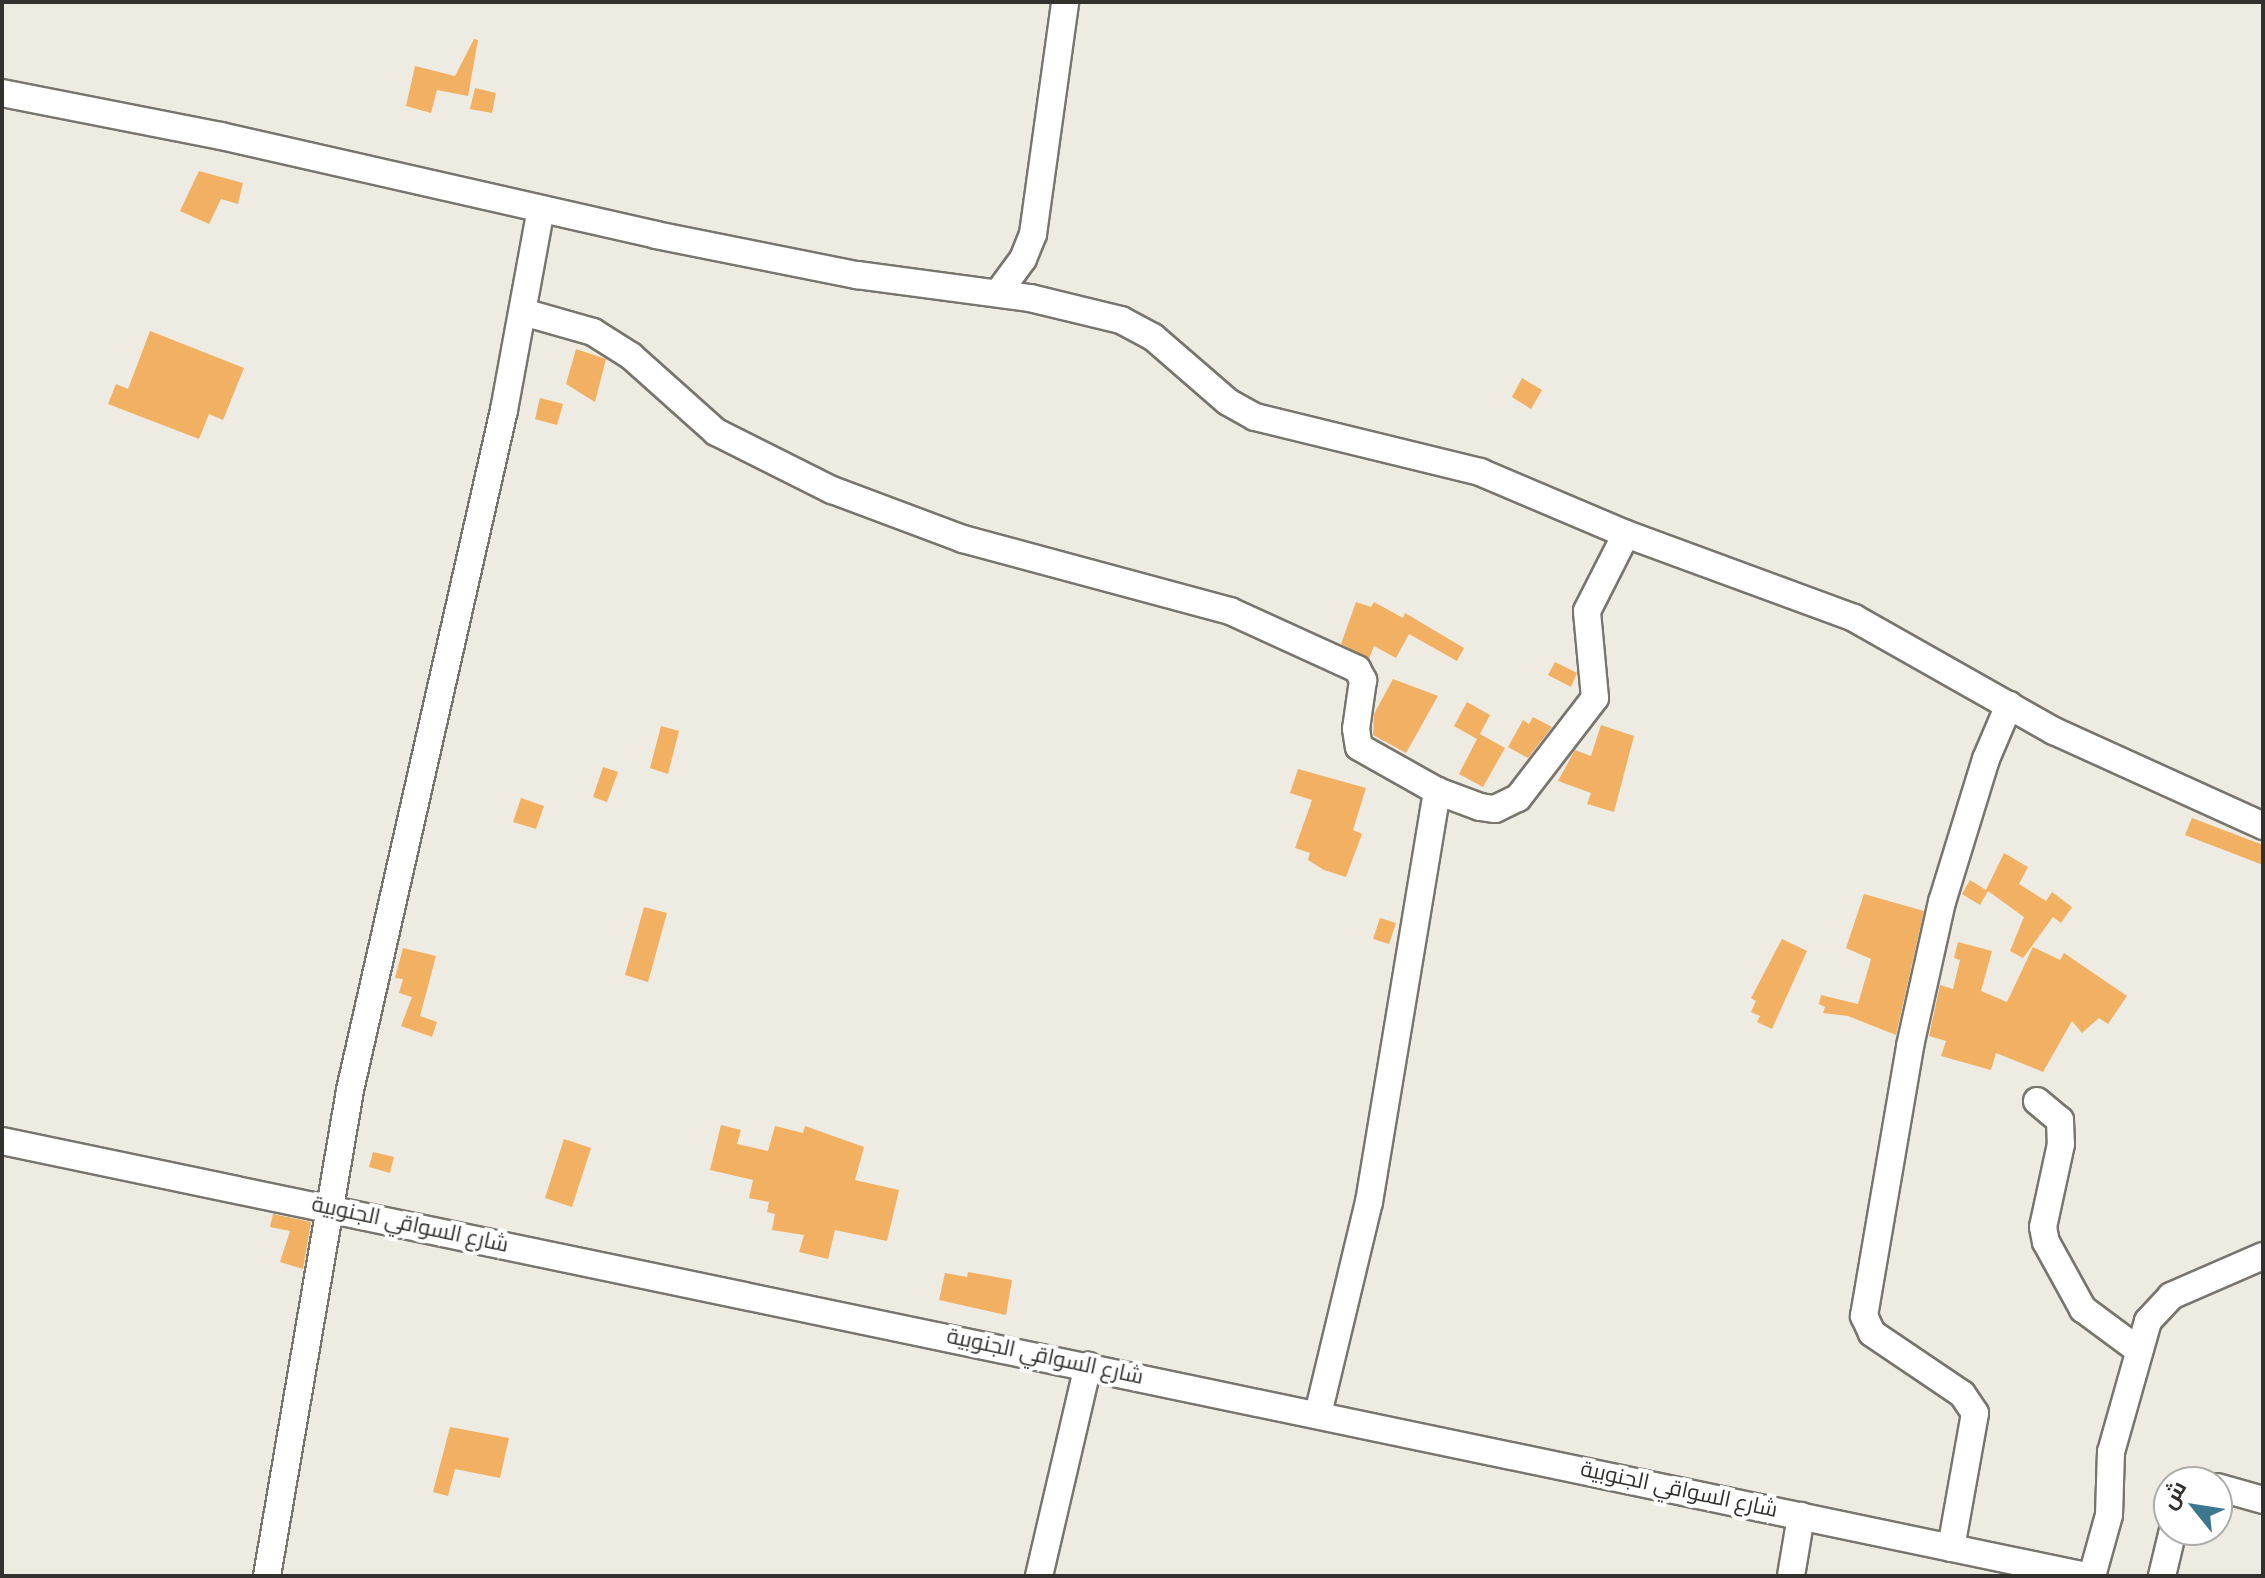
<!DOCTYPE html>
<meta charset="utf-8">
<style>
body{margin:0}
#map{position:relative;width:2265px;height:1578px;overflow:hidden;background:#eeebe3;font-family:Karla,Cairo,sans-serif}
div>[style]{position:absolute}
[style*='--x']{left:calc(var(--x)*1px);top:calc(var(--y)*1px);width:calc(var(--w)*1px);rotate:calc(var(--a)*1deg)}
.building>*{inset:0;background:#f2b063}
.roads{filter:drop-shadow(2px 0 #78756f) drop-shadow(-2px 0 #78756f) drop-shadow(0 2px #78756f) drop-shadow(0 -2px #78756f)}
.minor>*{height:26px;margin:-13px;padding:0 13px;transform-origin:13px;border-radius:13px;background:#fff}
span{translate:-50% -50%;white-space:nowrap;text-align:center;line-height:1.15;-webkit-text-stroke:8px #fff;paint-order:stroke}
.street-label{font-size:22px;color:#32312e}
.frame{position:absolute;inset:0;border:4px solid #32312e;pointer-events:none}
.north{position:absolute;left:2153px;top:1466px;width:80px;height:80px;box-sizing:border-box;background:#fff;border:2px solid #adadab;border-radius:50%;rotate:300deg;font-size:22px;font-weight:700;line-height:32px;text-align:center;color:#32312e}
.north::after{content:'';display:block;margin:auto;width:28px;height:36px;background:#3b778f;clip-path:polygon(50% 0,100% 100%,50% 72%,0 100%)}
</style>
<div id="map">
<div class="building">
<i style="clip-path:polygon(474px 39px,478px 40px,468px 96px,437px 90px,431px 113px,406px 106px,415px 66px,455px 76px)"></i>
<i style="clip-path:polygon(475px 88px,496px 93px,492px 113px,470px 109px)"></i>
<i style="clip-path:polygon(199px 171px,243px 183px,238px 204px,221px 199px,209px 224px,180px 211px)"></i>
<i style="clip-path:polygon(150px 331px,244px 368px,223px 420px,209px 414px,199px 439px,108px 404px,116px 384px,128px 389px)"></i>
<i style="clip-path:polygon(576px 349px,606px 359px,595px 402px,566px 384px)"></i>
<i style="clip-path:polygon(1522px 378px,1542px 390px,1531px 409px,1512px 397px)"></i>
<i style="clip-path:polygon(540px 398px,563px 404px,557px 425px,535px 419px)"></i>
<i style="clip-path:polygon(1356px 602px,1371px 607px,1374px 602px,1403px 618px,1405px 613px,1464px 648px,1457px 661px,1409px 634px,1396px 658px,1374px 646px,1369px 659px,1341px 644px)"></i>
<i style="clip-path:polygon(1555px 662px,1577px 673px,1571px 687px,1548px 675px)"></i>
<i style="clip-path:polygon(1393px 679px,1438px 696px,1406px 753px,1373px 735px,1374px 714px)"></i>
<i style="clip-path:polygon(1467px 702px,1490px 715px,1480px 734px,1505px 748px,1483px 787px,1459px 774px,1477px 739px,1454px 726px)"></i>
<i style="clip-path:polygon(1533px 717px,1552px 727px,1528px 758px,1508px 747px,1523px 720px,1529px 724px)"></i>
<i style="clip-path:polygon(1601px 725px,1634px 736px,1614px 812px,1587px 804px,1591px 793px,1558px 781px,1575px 750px,1591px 756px)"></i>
<i style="clip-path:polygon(661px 726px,679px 731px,668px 774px,650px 768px)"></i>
<i style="clip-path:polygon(603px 767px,618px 772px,607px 802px,593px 797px)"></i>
<i style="clip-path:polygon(1298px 769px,1366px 788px,1353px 830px,1362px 834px,1346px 877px,1324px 870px,1308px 860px,1310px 853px,1295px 848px,1312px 800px,1290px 793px)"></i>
<i style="clip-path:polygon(521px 798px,544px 806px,536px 829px,513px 822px)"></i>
<i style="clip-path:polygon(2192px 818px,2263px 845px,2263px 865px,2185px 835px)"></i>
<i style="clip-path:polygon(2004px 853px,2028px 867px,2019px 884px,2046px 901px,2052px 892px,2072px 907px,2061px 923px,2053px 917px,2023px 958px,2010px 951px,2024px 917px,1988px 891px,1980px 905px,1962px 894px,1970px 880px,1986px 890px)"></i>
<i style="clip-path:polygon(1864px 894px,1924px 911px,1896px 1035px,1848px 1016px,1823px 1013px,1825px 1007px,1819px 1004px,1821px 995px,1858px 1004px,1871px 959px,1846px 948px)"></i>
<i style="clip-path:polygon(644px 907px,667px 913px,648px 982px,625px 975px)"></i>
<i style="clip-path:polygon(1380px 918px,1396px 923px,1389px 944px,1373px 939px)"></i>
<i style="clip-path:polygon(1782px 939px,1807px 951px,1772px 1029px,1757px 1022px,1760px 1016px,1751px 1012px,1756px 1001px,1751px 998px)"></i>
<i style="clip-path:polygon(1958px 942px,1992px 951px,1981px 991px,2007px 1002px,2033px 947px,2060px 960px,2064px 953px,2127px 996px,2108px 1024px,2099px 1018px,2082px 1033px,2072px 1021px,2043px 1072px,1996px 1053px,1991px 1070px,1941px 1056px,1946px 1041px,1929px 1036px,1940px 985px,1953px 989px,1960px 960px,1954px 958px)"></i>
<i style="clip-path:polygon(403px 948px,436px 956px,420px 1016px,437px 1022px,432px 1037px,401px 1026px,412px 997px,399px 993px,403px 979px,395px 978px)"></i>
<i style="clip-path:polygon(721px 1125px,741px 1130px,737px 1144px,768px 1151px,775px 1126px,803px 1133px,805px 1126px,864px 1147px,855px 1180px,899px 1190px,887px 1241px,835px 1230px,828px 1259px,799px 1252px,804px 1235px,772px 1230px,775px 1214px,767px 1212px,769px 1202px,749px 1198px,753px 1180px,710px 1170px)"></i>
<i style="clip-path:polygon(564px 1139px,591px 1148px,572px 1207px,545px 1198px)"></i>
<i style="clip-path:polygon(373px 1152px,394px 1157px,390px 1173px,369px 1167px)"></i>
<i style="clip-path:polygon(273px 1214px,311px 1222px,303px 1269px,280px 1262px,290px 1231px,270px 1227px)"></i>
<i style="clip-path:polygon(968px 1272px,1012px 1280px,1006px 1315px,939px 1300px,945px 1273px,967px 1277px)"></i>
<i style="clip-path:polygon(450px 1427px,509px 1438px,500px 1478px,455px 1469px,448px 1496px,433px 1492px)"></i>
</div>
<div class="roads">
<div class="minor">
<i style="--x:2;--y:93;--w:223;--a:11.1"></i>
<i style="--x:221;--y:136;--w:446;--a:12.8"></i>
<i style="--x:656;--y:235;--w:205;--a:11.3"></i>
<i style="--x:857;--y:275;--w:175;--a:7.6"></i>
<i style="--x:1030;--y:298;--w:94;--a:13.6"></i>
<i style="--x:1121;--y:320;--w:36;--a:28"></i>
<i style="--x:1153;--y:337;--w:99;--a:40.9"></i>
<i style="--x:1228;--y:402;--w:31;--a:29"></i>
<i style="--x:1255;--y:417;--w:232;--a:13.7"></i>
<i style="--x:1480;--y:472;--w:159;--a:23"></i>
<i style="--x:1626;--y:534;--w:243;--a:20.2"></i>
<i style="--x:1854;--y:618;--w:230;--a:29.5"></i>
<i style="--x:2054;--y:731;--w:230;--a:24.4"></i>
<i style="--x:998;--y:293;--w:42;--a:-53.7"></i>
<i style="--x:1023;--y:259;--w:27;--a:-68"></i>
<i style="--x:1033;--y:234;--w:234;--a:-82.1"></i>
<i style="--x:523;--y:312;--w:73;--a:15.9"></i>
<i style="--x:593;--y:332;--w:45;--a:32.3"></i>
<i style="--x:631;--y:356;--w:114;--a:41.8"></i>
<i style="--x:716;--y:432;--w:130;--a:26.6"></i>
<i style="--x:832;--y:490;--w:140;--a:20.5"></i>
<i style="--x:963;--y:539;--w:277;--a:15.1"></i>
<i style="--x:1230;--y:611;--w:140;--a:24.5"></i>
<i style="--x:1357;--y:669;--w:13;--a:61"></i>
<i style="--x:1363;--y:680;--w:49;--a:98.1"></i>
<i style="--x:1356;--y:729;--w:18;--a:81"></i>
<i style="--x:1359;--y:747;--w:90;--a:29.4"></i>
<i style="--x:1437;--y:791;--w:46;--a:20.4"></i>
<i style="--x:1480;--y:807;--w:15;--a:8"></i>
<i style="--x:1495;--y:809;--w:25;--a:-26"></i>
<i style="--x:1518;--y:798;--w:126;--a:-52.4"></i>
<i style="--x:1595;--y:698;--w:87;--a:-95.3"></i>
<i style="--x:1587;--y:611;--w:86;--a:-63.1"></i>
<i style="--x:2037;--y:1101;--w:30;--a:40"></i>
<i style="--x:2060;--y:1120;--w:24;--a:88"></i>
<i style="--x:2061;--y:1144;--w:85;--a:102.2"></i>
<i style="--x:2043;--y:1227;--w:15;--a:79"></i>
<i style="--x:2046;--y:1242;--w:77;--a:61.1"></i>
<i style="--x:2083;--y:1309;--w:67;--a:36.5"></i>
<i style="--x:2;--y:1141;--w:2129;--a:11.79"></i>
<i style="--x:1318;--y:1414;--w:218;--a:-76.5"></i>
<i style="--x:1369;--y:1202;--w:417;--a:-80.6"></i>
<i style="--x:2217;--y:1487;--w:48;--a:15.8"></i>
<i style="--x:1951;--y:1548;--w:137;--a:-79.9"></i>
<i style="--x:1975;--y:1413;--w:23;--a:-124"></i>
<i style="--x:1962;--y:1394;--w:109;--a:-145.9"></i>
<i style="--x:1872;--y:1333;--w:19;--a:-115"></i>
<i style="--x:1864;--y:1316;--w:274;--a:-80.3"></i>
<i style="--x:1910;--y:1046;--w:148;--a:-77.5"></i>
<i style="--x:1942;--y:902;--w:150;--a:-72.9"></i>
<i style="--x:1986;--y:759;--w:59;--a:-66.9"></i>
<i style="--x:267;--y:1576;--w:493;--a:-80.3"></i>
<i style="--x:350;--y:1090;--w:697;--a:-77.24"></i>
<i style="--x:504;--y:410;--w:204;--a:-79.6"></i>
<i style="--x:1039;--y:1576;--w:216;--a:-76.9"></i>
<i style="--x:1791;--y:1576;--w:61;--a:-80.5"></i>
<i style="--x:2092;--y:1576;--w:63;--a:-74.4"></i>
<i style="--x:2109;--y:1515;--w:63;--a:-88.2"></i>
<i style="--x:2111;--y:1452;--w:136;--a:-74.2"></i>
<i style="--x:2148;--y:1321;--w:34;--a:-47"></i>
<i style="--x:2171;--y:1296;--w:100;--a:-23.5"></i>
<i style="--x:2162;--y:1576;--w:47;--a:-76.6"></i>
</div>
</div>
<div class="street-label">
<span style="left:410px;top:1225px;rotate:12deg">شارع السواقي الجنوبية</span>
<span style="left:1045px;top:1357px;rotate:12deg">شارع السواقي الجنوبية</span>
<span style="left:1679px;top:1490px;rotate:12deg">شارع السواقي الجنوبية</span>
</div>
<div class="frame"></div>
<div class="north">ش</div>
</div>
